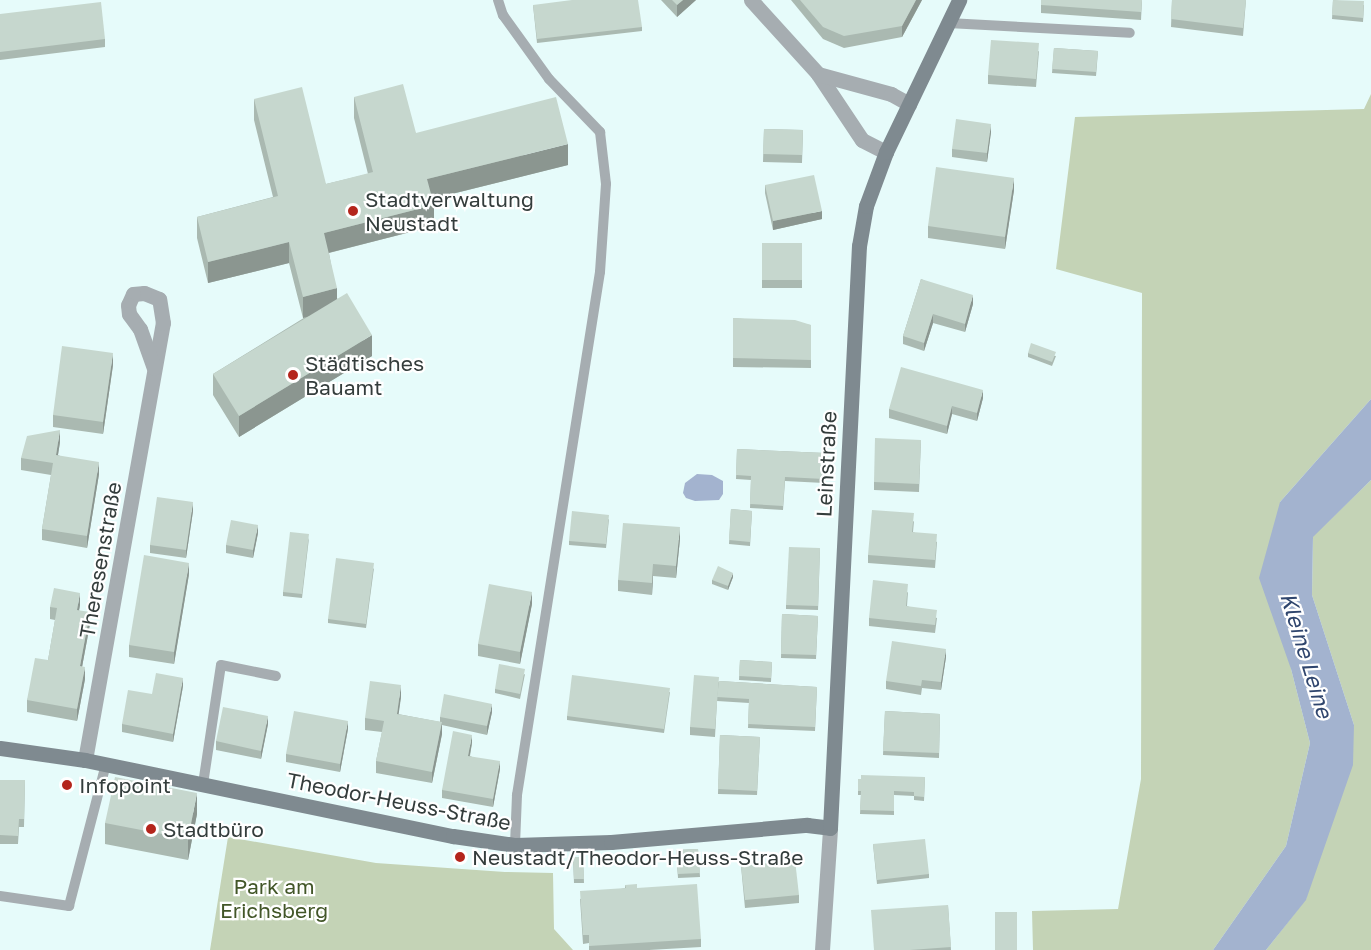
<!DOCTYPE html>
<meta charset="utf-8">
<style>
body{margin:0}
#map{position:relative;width:1371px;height:950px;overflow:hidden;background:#e6fbfa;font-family:"Golos Text",sans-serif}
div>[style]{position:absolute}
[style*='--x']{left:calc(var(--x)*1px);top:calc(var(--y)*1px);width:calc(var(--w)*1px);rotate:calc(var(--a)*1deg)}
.green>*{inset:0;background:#c4d3b6}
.water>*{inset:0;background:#a3b3cf}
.lane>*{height:10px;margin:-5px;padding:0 5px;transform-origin:5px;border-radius:5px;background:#a6adb1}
.street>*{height:15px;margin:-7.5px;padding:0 7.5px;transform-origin:7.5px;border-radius:7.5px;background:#a6adb1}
.secondary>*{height:15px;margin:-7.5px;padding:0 7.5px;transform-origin:7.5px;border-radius:7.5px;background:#7f8a90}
.wall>*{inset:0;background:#aab9b1}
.shaded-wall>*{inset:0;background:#8b9690}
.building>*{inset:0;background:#c6d7ce}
.dots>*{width:16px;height:16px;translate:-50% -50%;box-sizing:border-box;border:3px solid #fff;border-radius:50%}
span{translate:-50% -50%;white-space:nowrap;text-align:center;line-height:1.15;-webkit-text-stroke:4.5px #fff;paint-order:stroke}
.poi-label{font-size:21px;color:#343d3c}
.left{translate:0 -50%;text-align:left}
.street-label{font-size:21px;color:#343d3c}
.park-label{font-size:21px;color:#425628}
.water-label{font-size:22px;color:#2f456d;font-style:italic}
</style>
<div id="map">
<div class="green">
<i style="clip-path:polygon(1371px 94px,1371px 399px,1280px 502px,1291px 669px,1310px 743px,1286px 846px,1213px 950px,1033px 950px,1032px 911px,1118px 909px,1141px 779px,1142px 293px,1056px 269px,1075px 117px,1364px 109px)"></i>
<i style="clip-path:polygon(1371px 480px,1371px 950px,1266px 950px,1306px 899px,1354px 725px,1312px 595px,1313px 536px)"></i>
<i style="clip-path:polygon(228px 837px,376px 863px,505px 872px,553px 873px,554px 929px,573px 950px,210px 950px)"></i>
</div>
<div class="water">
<i style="clip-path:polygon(1371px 399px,1371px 480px,1313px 537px,1312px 595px,1354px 725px,1353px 765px,1306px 900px,1266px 950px,1213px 950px,1286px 846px,1310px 743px,1291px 669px,1259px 578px,1280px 502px)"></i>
<i style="clip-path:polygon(697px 474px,712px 475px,723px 481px,723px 494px,719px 500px,695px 501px,686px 498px,683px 493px,685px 483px)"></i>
</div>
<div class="lane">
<i style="--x:498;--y:0;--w:16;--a:72"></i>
<i style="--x:503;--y:15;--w:79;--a:54.3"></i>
<i style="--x:549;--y:79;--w:74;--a:46.1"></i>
<i style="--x:600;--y:132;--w:52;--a:83.4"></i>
<i style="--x:606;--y:184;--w:88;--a:93.9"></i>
<i style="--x:600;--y:272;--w:530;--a:99.02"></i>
<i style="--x:517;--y:795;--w:50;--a:92.3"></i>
<i style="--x:948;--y:23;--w:182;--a:3.1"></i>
<i style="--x:203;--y:784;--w:120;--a:-81.4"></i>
<i style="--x:221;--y:665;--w:56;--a:11.3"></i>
<i style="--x:0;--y:896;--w:70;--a:8.2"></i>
<i style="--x:69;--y:906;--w:147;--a:-75.4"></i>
</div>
<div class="street">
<i style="--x:751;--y:0;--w:100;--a:47.8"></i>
<i style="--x:818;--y:74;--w:79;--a:56.3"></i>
<i style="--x:862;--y:140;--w:27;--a:27"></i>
<i style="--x:818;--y:74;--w:76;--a:15.3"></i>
<i style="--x:891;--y:94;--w:21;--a:29"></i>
<i style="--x:85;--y:760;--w:444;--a:-79.9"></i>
<i style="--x:163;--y:323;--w:24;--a:-99"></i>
<i style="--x:159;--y:299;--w:16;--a:-158"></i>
<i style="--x:144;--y:293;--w:11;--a:175"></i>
<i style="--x:133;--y:294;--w:12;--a:114"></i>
<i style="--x:128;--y:305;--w:9;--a:84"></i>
<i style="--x:129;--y:314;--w:19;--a:54"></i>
<i style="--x:140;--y:329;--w:41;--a:70.3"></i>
<i style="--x:822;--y:950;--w:122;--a:-86.2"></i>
</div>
<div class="secondary">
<i style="--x:0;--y:748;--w:86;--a:8"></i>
<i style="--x:85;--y:760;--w:376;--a:11.7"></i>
<i style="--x:453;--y:836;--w:63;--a:8.3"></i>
<i style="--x:515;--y:845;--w:96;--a:-1.8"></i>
<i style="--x:611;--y:842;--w:197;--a:-5"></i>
<i style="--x:807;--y:825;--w:23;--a:7"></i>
<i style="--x:830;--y:828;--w:583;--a:-87.15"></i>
<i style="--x:859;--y:246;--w:41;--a:-80.1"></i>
<i style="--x:866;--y:206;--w:58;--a:-69.7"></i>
<i style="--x:886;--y:152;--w:169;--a:-64.3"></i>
</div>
<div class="wall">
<i style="clip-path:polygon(661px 0,696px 0,677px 17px)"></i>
<i style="clip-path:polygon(791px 0,922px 0,902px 37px,844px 48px,823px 39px)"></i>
<i style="clip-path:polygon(1041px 0,1142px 0,1141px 20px,1041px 13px)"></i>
<i style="clip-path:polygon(1172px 0,1246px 0,1243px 36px,1171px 27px)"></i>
<i style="clip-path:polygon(1333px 0,1364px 5px,1363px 22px,1332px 19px)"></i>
<i style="clip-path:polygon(533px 5px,642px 27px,642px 31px,537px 43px)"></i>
<i style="clip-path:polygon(0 14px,105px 39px,105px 47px,0 60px)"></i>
<i style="clip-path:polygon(1054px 48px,1098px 51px,1096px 76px,1052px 73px)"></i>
<i style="clip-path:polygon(1039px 51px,1036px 87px,988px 84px,988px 75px)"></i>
<i style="clip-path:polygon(354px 97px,416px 133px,568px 165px,432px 199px,434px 226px,329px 253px,337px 298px,372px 356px,239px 437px,213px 395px,213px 374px,307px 316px,303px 318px,289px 263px,208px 283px,197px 238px,197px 217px,273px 197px,254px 120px,254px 99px,326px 184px,368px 174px,354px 118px)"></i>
<i style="clip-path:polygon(764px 129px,803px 130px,802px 163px,763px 162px)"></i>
<i style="clip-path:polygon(991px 132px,987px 162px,952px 157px,952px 149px)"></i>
<i style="clip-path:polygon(765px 185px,822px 219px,773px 230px,765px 193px)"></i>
<i style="clip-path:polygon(1014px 190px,1005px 249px,928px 238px,928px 226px)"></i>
<i style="clip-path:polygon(762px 243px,802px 243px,802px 288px,762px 288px)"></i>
<i style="clip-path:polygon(921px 279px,973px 304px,965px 332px,933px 323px,924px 351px,903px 344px,903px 336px)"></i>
<i style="clip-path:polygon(733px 318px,811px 325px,811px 368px,733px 367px)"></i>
<i style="clip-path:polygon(1028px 353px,1056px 356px,1052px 366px,1028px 357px)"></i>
<i style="clip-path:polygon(113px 365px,103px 434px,53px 427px,53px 415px)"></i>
<i style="clip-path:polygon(983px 398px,977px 421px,952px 414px,947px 434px,889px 418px,889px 409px)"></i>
<i style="clip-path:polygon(921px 440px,919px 492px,874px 490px,874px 482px)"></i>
<i style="clip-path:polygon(60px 442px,58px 455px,99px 474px,87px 548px,42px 540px,42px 529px,51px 475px,21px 470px,21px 458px)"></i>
<i style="clip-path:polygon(737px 449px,825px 453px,824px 483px,785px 481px,783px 510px,750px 508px,751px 480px,736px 479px)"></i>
<i style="clip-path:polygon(731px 509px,752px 511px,750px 546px,729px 544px)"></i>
<i style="clip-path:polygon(193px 511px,186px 558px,150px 553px,150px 545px)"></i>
<i style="clip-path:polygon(609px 519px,606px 548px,569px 545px,569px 541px)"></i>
<i style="clip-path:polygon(914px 521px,913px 532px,937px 542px,935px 568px,868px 563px,868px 555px)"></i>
<i style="clip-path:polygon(258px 533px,253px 558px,226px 553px,226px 545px)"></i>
<i style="clip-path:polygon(309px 538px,302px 598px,283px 596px,283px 592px)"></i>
<i style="clip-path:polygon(680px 539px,676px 578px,653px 576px,652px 595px,618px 591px,618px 580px)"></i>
<i style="clip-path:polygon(820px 548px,818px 610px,786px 609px,786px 605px)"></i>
<i style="clip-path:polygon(374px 568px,366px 628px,328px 623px,328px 619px)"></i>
<i style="clip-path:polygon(189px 574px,174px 664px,129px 657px,129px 645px)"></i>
<i style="clip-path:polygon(733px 577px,728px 590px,712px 584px,712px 580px)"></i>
<i style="clip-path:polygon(908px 592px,907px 606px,937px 618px,935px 633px,869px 626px,869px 618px)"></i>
<i style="clip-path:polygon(532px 604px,520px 664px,478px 656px,478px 644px)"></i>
<i style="clip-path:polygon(80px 605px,79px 610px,90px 624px,82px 667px,85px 679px,77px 721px,27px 712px,27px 700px,48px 660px,55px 620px,50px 619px,50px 607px)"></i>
<i style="clip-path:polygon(782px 614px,818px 616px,816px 659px,781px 658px)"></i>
<i style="clip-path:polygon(946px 657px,941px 690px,922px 688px,921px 695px,886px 689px,886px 681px)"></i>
<i style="clip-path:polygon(740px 660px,772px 662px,771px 682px,739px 680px)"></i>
<i style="clip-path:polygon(525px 674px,520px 699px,495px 693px,495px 689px)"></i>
<i style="clip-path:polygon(719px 681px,817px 687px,815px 731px,748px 728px,749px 703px,717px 701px,715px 737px,690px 735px,690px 727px)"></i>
<i style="clip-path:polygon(183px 686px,173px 742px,122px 732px,122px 724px,152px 694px)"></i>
<i style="clip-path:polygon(670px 692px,664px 733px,567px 720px,567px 716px)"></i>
<i style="clip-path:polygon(401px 697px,398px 714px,440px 722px,440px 717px,492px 712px,487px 735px,442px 725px,442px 734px,432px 783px,376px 773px,376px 761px,382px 732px,365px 730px,365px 718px)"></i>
<i style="clip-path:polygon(885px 711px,940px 714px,939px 758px,883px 755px)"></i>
<i style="clip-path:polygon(268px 724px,261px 759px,216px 750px,216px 741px)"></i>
<i style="clip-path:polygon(348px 729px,340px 772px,286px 762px,286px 754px)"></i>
<i style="clip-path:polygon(720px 735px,760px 737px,757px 795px,718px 794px)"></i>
<i style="clip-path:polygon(472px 743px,470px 756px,500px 769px,493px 807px,442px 798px,442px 790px)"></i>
<i style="clip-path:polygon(925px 777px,924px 801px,914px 800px,914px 796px,894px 795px,894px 815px,860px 814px,861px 795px,858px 795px,858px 791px)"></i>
<i style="clip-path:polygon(0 780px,25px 780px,24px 827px,19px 827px,18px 844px,0 844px)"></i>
<i style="clip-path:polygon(197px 814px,188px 860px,105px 844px,105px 823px)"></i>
<i style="clip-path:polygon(873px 844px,929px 874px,929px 878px,877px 884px)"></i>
<i style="clip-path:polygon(698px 849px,700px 877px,678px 878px,676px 850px)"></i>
<i style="clip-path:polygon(573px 857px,583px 857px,584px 883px,574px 883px)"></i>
<i style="clip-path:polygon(741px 866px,799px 895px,799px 903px,745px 908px)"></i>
<i style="clip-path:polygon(625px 885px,637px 888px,701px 939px,701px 947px,649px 950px,589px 950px,589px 943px,583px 944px,580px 899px,625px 888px)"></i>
<i style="clip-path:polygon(948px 905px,951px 950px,874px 950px)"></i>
</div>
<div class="shaded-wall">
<i style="clip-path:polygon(683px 0,696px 0,677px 17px,677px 5px)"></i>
<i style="clip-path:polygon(916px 0,922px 0,902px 37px,902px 26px)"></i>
<i style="clip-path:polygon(991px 124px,991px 132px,987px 162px,987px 153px)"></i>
<i style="clip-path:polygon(568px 144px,568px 165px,427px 200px,427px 179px)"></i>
<i style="clip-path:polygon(1014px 178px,1014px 190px,1005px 249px,1005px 237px)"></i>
<i style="clip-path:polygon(434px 205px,434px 226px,324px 254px,324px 233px)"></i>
<i style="clip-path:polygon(822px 211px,822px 219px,773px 230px,773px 221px)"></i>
<i style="clip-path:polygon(289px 242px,289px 263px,208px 283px,208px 262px)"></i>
<i style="clip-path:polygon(337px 288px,337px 309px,303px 318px,303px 297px)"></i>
<i style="clip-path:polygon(973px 295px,973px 304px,965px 332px,965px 324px)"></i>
<i style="clip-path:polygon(933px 314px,933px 323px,924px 351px,924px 343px)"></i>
<i style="clip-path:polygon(372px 335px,372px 356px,239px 437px,239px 416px)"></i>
<i style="clip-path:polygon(113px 353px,113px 365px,103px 434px,103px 422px)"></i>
<i style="clip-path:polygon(983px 390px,983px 398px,977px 421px,977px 413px)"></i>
<i style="clip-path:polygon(952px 406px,952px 414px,947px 434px,947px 426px)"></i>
<i style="clip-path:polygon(60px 430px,60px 442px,56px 467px,56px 455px)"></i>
<i style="clip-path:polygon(99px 462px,99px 474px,87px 548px,87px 536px)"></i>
<i style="clip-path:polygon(193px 502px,193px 511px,186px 558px,186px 550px)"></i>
<i style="clip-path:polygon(258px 525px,258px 533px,253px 558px,253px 550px)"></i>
<i style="clip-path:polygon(680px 527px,680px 539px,676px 578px,676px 566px)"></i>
<i style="clip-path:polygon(189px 563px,189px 574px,174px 664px,174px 652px)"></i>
<i style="clip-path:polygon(653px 564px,653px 576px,652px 595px,652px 583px)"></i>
<i style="clip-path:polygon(733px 573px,733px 577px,728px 590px,728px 586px)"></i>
<i style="clip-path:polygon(532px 592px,532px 604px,520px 664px,520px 652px)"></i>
<i style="clip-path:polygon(80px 593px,80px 605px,77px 622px,77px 610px)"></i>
<i style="clip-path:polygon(90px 612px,90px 624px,80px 678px,80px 666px)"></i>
<i style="clip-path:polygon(946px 649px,946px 657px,941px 690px,941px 682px)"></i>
<i style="clip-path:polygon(85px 667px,85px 679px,77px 721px,77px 709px)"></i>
<i style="clip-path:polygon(183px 678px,183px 686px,173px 742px,173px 734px)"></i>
<i style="clip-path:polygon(401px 685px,401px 697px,397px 726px,397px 714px)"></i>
<i style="clip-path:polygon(492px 704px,492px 712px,487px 735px,487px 726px)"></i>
<i style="clip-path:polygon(268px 716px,268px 724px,261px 759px,261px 751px)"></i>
<i style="clip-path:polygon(348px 721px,348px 729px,340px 772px,340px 764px)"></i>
<i style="clip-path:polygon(442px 722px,442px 734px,432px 783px,432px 772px)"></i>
<i style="clip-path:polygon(472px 735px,472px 743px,468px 764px,468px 756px)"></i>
<i style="clip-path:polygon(500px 761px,500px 769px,493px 807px,493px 799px)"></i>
<i style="clip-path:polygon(197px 793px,197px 814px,188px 860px,188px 839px)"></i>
</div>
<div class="building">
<i style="clip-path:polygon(572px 0,638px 0,642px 27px,537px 39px,533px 5px)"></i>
<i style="clip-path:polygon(672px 0,683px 0,677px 5px)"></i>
<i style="clip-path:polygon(800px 0,916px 0,902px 26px,844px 36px,823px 27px)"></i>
<i style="clip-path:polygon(1041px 0,1142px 0,1141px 12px,1041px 5px)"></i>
<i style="clip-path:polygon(1172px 0,1246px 0,1243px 28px,1171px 19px)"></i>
<i style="clip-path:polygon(1333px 0,1364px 1px,1363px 18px,1332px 15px)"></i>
<i style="clip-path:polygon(101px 2px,105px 39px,0 52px,0 14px)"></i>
<i style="clip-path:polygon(991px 40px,1039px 43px,1036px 79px,988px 75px)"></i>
<i style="clip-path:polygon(1054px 48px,1098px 51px,1096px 72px,1052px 69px)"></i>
<i style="clip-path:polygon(403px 84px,416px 133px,556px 97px,568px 144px,427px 179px,434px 205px,324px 233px,337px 288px,303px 297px,289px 242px,208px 262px,197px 217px,278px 196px,254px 99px,302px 87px,326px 184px,373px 172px,354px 97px)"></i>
<i style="clip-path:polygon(956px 119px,991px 124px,987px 153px,952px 149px)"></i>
<i style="clip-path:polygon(764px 129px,803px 130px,802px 155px,763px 154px)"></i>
<i style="clip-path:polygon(936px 167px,1014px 178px,1005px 237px,928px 226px)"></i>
<i style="clip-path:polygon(814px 175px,822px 211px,773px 221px,765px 185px)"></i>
<i style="clip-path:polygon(762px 243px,802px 243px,802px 280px,762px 280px)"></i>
<i style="clip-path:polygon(921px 279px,973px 295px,965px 324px,933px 314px,924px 343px,903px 336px)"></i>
<i style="clip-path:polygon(347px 293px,372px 335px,239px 416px,213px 374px)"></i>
<i style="clip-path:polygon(733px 318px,795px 320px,811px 325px,811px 360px,733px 358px)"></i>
<i style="clip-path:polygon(1031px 343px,1056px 352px,1052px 362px,1028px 353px)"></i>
<i style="clip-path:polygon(62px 346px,113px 353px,103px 422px,53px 415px)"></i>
<i style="clip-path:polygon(901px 367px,983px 390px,977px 413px,952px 406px,947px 426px,889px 409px)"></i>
<i style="clip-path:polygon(60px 430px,56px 455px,99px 462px,87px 536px,42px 529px,53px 463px,21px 458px,27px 436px)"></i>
<i style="clip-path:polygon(875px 438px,921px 440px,919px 484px,874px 482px)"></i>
<i style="clip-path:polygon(737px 449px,825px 453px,824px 479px,785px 477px,783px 506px,750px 504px,751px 476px,736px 475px)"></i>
<i style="clip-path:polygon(157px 497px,193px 502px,186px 550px,150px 545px)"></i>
<i style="clip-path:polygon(731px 509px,752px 511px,750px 542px,729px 540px)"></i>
<i style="clip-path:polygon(872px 510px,914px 513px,912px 532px,937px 534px,935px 560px,868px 555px)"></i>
<i style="clip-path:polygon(572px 511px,609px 515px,606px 544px,569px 541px)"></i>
<i style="clip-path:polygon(231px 520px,258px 525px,253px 550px,226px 545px)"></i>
<i style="clip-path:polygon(623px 523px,680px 527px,676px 566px,653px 564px,652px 583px,618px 580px)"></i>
<i style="clip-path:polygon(290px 532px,309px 534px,302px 594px,283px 592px)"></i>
<i style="clip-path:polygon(789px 547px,820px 548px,818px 606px,786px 605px)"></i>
<i style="clip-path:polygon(144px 555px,189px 563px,174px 652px,129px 645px)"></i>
<i style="clip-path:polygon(336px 558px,374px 563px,366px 624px,328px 619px)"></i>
<i style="clip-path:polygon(718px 566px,733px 573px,728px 586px,712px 580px)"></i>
<i style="clip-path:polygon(873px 580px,908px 584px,906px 606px,937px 610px,935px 625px,869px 618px)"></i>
<i style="clip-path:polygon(489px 584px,532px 592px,520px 652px,478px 644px)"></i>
<i style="clip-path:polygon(54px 588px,80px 593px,77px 610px,90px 612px,80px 666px,85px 667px,77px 709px,27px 700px,35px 658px,48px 660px,57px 608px,50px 607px)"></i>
<i style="clip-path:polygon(782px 614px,818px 616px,816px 655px,781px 654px)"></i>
<i style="clip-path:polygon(892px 641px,946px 649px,941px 682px,922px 680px,921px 686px,886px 681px)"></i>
<i style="clip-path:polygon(740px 660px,772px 662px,771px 678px,739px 676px)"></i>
<i style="clip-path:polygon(499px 664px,525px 669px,520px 694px,495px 689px)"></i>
<i style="clip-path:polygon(156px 673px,183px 678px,173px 734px,122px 724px,128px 690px,152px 694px)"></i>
<i style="clip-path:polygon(572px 675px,670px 688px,664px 729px,567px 716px)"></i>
<i style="clip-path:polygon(694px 675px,719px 677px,715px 729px,690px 727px)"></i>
<i style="clip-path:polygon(370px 681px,401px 685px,397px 714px,442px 722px,432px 772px,376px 761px,384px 721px,365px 718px)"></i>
<i style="clip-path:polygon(719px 681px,817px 687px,815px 727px,748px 724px,749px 699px,717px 697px)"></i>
<i style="clip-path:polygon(444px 694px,492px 704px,487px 726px,440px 717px)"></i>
<i style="clip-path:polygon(223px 707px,268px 716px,261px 751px,216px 741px)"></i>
<i style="clip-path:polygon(294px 711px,348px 721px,340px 764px,286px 754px)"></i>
<i style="clip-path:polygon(885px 711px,940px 714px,939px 753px,883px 751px)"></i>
<i style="clip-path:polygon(453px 731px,472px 735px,468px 756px,500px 761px,493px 799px,442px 790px)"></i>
<i style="clip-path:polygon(720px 735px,760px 737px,757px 791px,718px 789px)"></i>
<i style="clip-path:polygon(861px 775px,925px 777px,924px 797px,914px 796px,914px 792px,894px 791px,894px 811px,860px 810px,861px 791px,858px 791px,858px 779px,861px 779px)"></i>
<i style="clip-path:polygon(115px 777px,197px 793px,188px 839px,105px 823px)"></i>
<i style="clip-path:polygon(0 780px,25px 780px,24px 819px,19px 819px,18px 836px,0 835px)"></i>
<i style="clip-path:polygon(925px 839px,929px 874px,877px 880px,873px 844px)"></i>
<i style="clip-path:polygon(698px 849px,700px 873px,678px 874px,676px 850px)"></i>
<i style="clip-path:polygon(573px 857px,583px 857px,584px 879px,574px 879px)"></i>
<i style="clip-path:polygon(795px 860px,799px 895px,745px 900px,741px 866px)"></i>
<i style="clip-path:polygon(637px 884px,637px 888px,697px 884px,701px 939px,589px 946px,589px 935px,583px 935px,580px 891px,626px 888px,625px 885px)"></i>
<i style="clip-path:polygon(948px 905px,951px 947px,910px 950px,874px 950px,871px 910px)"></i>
<i style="clip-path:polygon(995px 912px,1017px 912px,1017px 950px,995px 950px)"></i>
</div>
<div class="dots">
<i style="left:353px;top:211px;background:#b4251c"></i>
<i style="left:293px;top:375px;background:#b4251c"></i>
<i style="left:67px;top:785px;background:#b4251c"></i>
<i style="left:151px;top:829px;background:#b4251c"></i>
<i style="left:460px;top:857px;background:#b4251c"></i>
</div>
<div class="poi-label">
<span class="left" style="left:365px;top:211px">Stadtverwaltung<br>Neustadt</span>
<span class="left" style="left:305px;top:375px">Städtisches<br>Bauamt</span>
<span class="left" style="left:79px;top:785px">Infopoint</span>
<span class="left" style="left:163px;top:829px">Stadtbüro</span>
<span class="left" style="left:472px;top:857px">Neustadt/Theodor-Heuss-Straße</span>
</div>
<div class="street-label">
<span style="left:826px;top:464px;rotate:-87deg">Leinstraße</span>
<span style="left:100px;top:560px;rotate:-80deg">Theresenstraße</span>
<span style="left:399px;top:801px;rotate:11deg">Theodor-Heuss-Straße</span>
</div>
<div class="park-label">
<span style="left:274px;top:898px">Park am<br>Erichsberg</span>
</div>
<div class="water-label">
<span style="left:1307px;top:655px;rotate:73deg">Kleine Leine</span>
</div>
</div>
